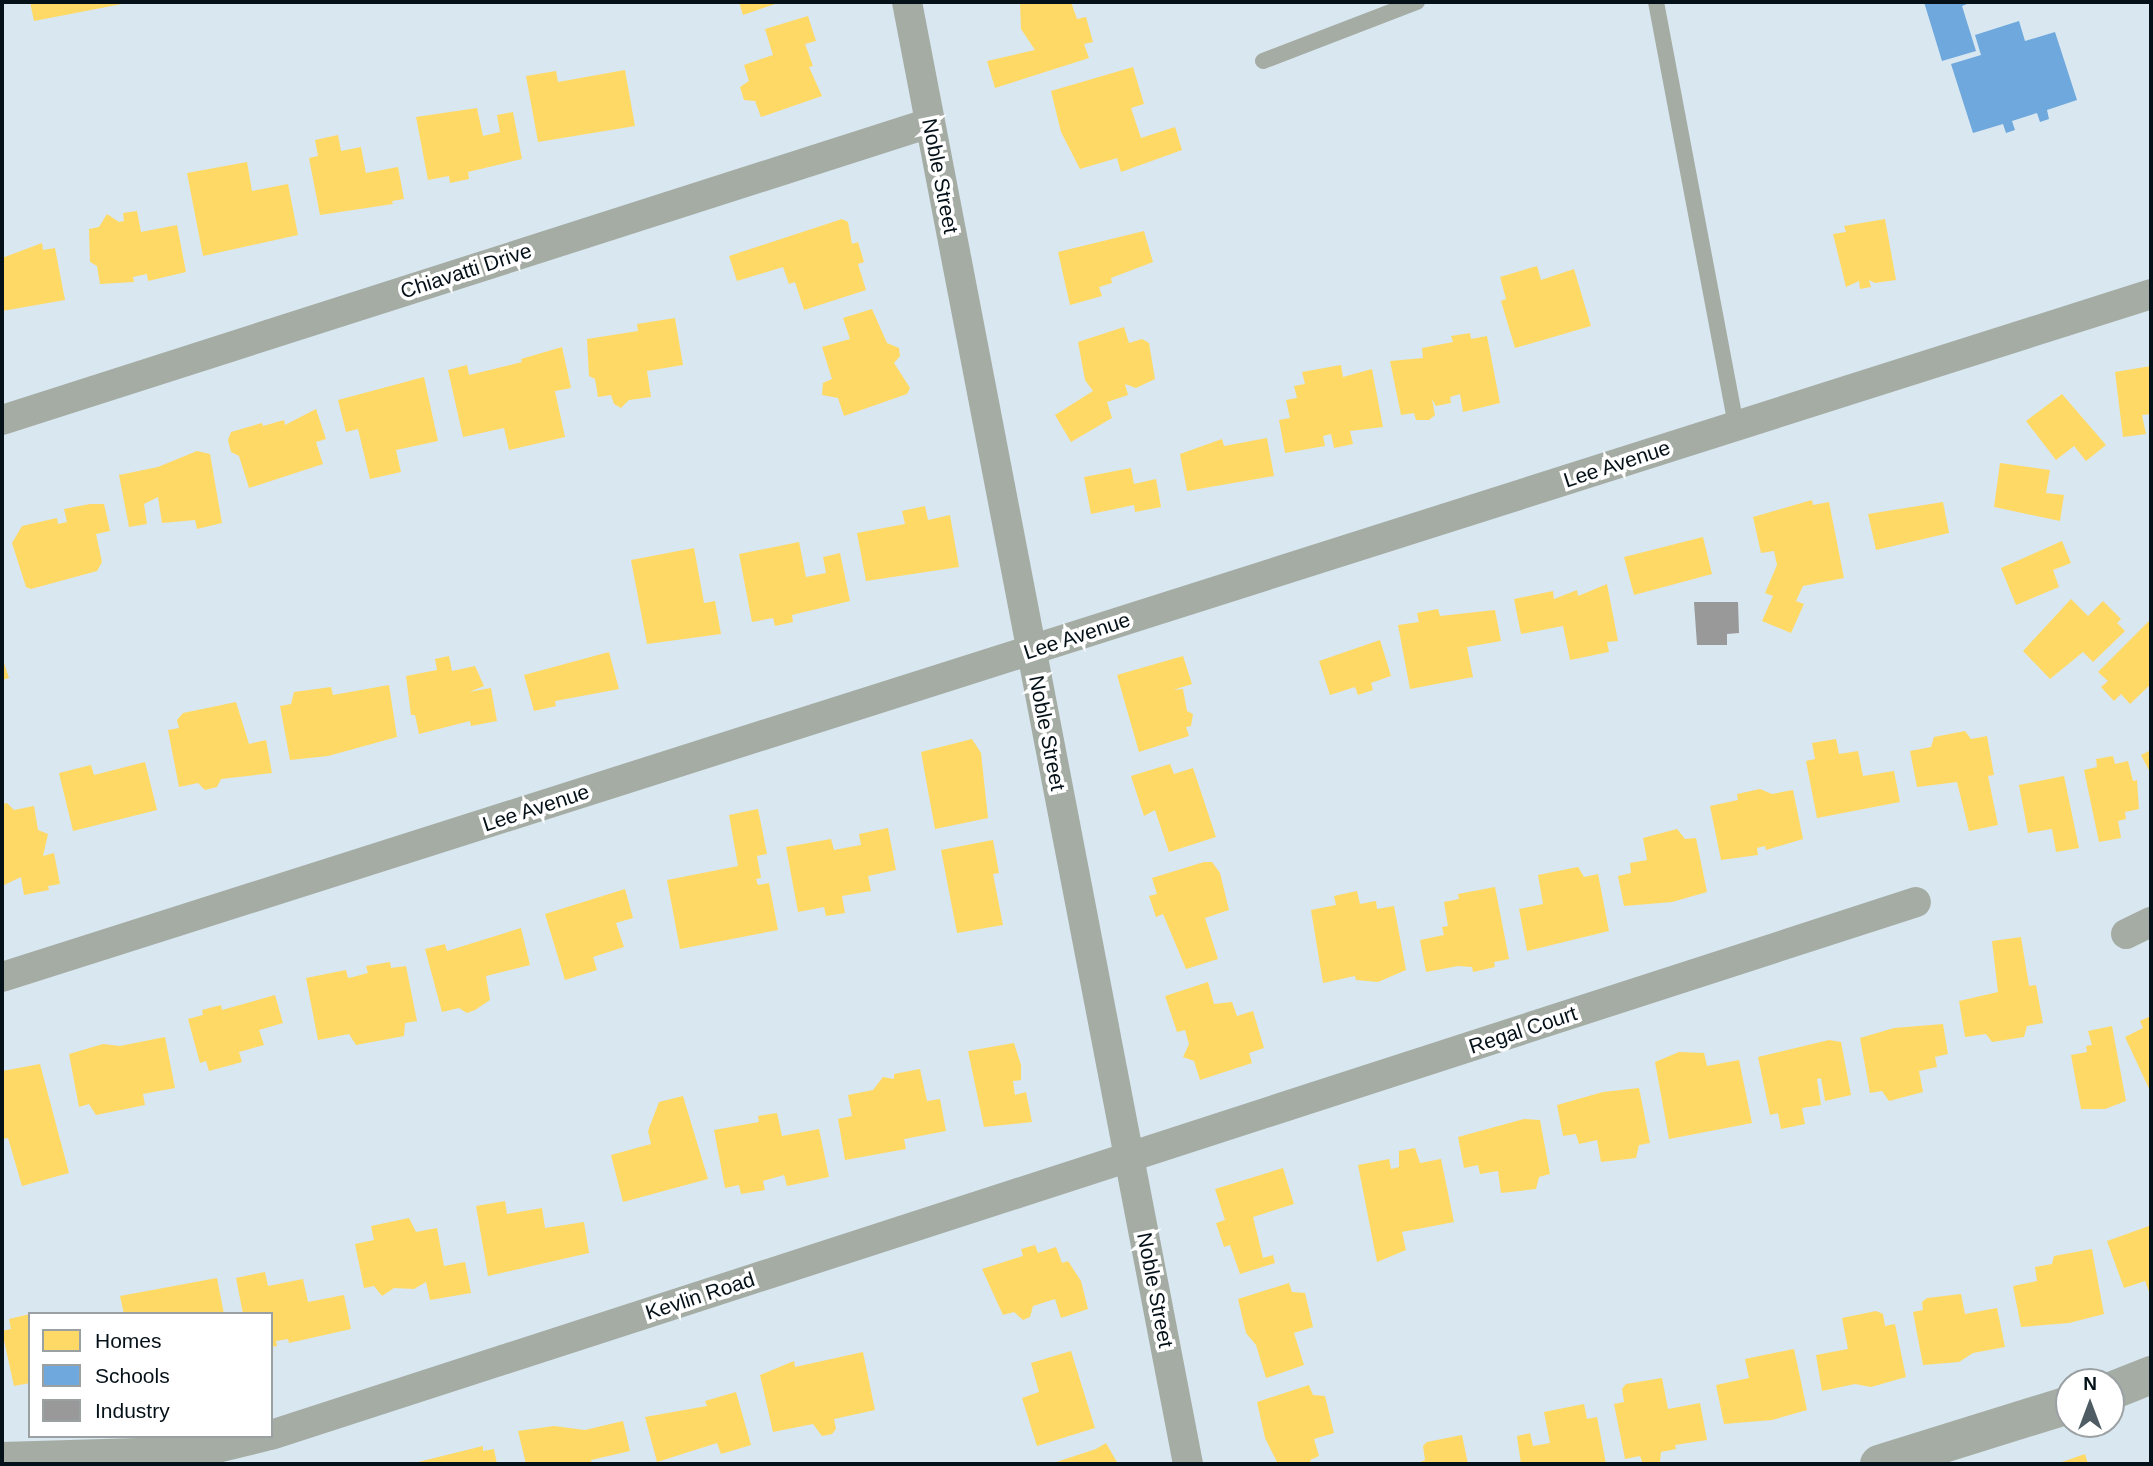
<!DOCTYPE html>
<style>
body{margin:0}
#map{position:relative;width:2153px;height:1466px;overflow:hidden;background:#d8e7f0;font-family:Helvetica,sans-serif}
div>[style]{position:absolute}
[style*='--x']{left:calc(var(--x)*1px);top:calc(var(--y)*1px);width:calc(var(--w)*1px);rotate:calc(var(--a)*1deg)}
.homes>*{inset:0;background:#ffd966}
.schools>*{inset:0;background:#6fa8dc}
.industry>*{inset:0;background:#999}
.service>*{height:16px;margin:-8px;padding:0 8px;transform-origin:8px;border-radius:8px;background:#a5aca4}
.minor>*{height:30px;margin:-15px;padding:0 15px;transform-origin:15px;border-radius:15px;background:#a5aca4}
.tertiary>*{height:38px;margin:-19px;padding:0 19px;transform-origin:19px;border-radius:19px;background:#a5aca4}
span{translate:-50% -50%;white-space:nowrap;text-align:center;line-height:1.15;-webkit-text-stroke:7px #fff;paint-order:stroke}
.street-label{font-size:21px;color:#051118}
.frame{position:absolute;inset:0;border:4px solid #051118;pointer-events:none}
.legend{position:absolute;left:28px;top:1312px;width:245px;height:126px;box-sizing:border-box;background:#fff;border:2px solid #9ba0a3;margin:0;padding:9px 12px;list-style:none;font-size:21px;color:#051118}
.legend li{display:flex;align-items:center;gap:14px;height:35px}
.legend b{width:35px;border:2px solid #9ba0a3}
.north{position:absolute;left:2055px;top:1368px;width:70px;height:70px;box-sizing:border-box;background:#fff;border:2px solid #9ba0a3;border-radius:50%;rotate:0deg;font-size:19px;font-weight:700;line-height:28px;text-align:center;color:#051118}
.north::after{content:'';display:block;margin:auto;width:24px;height:32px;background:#4f5c64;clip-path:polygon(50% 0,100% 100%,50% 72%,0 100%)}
</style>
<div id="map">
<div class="homes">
<i style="clip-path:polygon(30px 2px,127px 2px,127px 3px,34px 21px)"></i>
<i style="clip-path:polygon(739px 2px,781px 2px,743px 15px)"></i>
<i style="clip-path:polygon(1071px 2px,1077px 19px,1086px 17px,1093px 42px,1084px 44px,1089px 58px,995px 88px,987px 61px,1035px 50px,1021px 29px,1020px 3px)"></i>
<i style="clip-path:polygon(808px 16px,816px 41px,805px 44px,813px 66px,809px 67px,822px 96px,761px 117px,755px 101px,744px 100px,740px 87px,749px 81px,744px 65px,773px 55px,765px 29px)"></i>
<i style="clip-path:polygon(1133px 67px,1144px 104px,1131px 108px,1141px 138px,1175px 127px,1182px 150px,1121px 172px,1117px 158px,1080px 169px,1061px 132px,1051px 91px)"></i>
<i style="clip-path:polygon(625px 70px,635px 126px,538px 142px,526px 76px,556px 71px,558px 82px)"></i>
<i style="clip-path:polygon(477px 108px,483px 136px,500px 132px,497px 115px,513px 112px,522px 159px,468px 172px,469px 179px,450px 183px,449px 176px,428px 180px,416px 117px)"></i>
<i style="clip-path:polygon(338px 135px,341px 151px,361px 147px,366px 173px,398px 167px,404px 199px,392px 201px,393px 204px,320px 215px,309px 158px,318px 156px,315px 140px)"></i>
<i style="clip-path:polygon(247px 162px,252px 191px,288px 184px,298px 235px,203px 256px,187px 173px)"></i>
<i style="clip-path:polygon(137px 211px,141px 232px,177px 225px,186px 272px,148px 281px,147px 274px,133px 277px,134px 282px,100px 284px,97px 266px,90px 262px,89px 229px,99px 227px,107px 214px,119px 222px,124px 221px,123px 213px)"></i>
<i style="clip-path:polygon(842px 219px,848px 222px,852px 244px,858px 242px,864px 262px,858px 264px,866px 290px,804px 310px,795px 282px,789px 284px,783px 267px,737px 281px,729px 256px)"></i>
<i style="clip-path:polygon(1885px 219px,1896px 280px,1875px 283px,1869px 280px,1871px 287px,1860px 289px,1859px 281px,1846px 287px,1833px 234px,1846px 232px,1844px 226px)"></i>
<i style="clip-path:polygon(1144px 231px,1153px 262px,1111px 278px,1112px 283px,1099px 287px,1102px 296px,1070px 305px,1058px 252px)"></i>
<i style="clip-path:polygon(42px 243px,43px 250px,55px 248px,65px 300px,2px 311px,2px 258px)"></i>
<i style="clip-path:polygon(1537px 266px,1541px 280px,1574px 269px,1591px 326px,1515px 348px,1501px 301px,1506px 299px,1500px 277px)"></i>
<i style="clip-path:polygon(872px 309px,887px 343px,899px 348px,900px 356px,894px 363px,910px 388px,907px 394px,844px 416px,838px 398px,822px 395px,823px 383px,832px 379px,822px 347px,850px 339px,843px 318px)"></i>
<i style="clip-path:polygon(675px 318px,683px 365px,647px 371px,651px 397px,629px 400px,621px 408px,614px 404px,611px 395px,598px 397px,595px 379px,589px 376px,587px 339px,638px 331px,637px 324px)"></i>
<i style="clip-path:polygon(1124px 327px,1129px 343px,1142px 339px,1149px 343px,1155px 379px,1136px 388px,1125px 384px,1128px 395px,1107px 402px,1112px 418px,1071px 442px,1055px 415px,1093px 391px,1085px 380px,1078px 342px)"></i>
<i style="clip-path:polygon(1470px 333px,1471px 339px,1487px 336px,1500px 403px,1463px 412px,1460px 394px,1450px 397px,1451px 403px,1436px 406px,1432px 399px,1435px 415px,1429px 420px,1416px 420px,1414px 413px,1401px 415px,1390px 361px,1423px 358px,1422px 348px,1453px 342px,1451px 336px)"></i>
<i style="clip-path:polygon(562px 347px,571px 388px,555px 391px,565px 437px,509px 450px,504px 428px,463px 437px,448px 370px,467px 365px,469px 375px,522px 362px,521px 359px)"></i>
<i style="clip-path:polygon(1341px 365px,1343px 377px,1372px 369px,1383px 427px,1350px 431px,1353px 444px,1334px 448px,1331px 434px,1323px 436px,1325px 446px,1285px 453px,1279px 420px,1290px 418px,1286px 400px,1297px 398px,1294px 386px,1305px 384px,1302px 372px)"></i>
<i style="clip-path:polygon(2151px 366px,2151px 414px,2142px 415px,2146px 434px,2123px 437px,2115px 372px)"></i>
<i style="clip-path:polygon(424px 377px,438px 441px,396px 450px,401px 472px,370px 479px,358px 429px,346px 432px,338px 400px)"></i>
<i style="clip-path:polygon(2062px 394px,2106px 445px,2086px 461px,2074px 446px,2056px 460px,2026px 421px)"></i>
<i style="clip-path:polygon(316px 409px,326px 439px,316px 442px,323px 464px,249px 488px,239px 456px,231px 452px,228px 440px,231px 432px,262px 423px,263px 426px,284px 420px,285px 425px)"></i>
<i style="clip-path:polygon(1267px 438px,1274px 476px,1187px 491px,1180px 454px,1222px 439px,1224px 446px)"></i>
<i style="clip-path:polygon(197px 451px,210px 454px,222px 523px,197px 529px,195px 520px,162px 523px,158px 497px,144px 504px,147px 524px,129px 527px,119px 475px,158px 467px)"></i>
<i style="clip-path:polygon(2000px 463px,2050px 470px,2046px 493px,2064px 495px,2060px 521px,1994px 507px)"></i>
<i style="clip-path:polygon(1131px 468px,1134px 484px,1156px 479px,1161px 507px,1135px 512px,1134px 505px,1091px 514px,1084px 477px)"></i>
<i style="clip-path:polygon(1812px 500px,1813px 505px,1829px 502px,1844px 578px,1803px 586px,1796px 601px,1804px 604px,1791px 633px,1762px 621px,1773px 596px,1765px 593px,1777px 565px,1774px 551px,1761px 553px,1753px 517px)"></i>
<i style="clip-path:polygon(1943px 502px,1949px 533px,1876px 550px,1868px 514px)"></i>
<i style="clip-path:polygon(90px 504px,104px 504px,110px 531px,96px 534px,102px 562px,97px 571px,31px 589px,26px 587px,12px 543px,22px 526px,57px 518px,58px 524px,67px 522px,64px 509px)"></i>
<i style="clip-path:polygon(925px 506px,928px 520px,950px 515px,959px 567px,866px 581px,857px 533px,905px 524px,902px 511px)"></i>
<i style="clip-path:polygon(1703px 537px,1712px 574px,1634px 595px,1624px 557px)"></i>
<i style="clip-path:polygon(2062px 541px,2071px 563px,2053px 570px,2059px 587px,2016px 605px,2001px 568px)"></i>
<i style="clip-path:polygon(799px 542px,806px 577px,826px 573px,823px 557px,840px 553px,850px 601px,792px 615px,793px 622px,775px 626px,773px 618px,752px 622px,739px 554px)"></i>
<i style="clip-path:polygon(694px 548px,704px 603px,715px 601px,721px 634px,647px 644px,631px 560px)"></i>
<i style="clip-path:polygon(1607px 584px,1618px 641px,1607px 642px,1609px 652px,1570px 660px,1563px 626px,1521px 634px,1514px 599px,1553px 591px,1554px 599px,1577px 590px,1578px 596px)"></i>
<i style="clip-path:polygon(2071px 599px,2088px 616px,2103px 601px,2121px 619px,2117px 623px,2125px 631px,2093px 662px,2083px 652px,2050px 679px,2023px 651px)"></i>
<i style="clip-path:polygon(1438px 609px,1440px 616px,1495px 610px,1501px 641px,1467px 647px,1473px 677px,1410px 689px,1398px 625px,1419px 622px,1417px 613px)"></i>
<i style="clip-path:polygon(2151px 619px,2151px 684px,2130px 704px,2121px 694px,2114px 701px,2101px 687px,2108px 681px,2098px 672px)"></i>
<i style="clip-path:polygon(1380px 640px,1391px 676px,1371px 683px,1373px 690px,1358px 695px,1355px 687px,1330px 695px,1319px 661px)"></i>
<i style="clip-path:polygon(609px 652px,619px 689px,555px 701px,556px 706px,534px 711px,524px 675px)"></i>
<i style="clip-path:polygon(449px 656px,452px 671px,475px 666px,484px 686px,469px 692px,491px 688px,497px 721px,471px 726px,470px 721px,419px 734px,415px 715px,411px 715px,406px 676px,437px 670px,435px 659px)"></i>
<i style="clip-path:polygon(1183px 656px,1192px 684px,1173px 690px,1183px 689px,1187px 711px,1193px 714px,1191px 726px,1186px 727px,1189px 736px,1139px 752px,1117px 675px)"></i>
<i style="clip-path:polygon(2px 657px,9px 678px,2px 680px)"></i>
<i style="clip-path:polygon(389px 685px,397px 737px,328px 756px,290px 760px,280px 706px,291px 704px,294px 692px,331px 687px,333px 695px)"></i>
<i style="clip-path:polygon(236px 702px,249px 744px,266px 740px,272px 773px,221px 779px,217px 787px,205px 790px,198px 783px,179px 787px,168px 730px,179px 728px,177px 720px,183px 713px)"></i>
<i style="clip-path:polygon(1965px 731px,1971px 739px,1987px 736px,1994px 775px,1988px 776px,1998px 825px,1969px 831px,1957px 782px,1917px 787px,1910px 751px,1931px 747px,1934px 737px)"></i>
<i style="clip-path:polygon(972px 739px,981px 753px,988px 818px,935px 829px,921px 752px)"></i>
<i style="clip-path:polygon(1836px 739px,1839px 754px,1858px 751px,1863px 776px,1894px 771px,1900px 802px,1817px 818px,1806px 761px,1815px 759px,1812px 743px)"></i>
<i style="clip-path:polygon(2151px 750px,2151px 774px,2141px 755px)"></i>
<i style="clip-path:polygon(2113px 756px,2115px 764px,2128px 761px,2133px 781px,2137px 780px,2139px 809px,2125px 812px,2126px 819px,2118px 821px,2121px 838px,2099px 842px,2084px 770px,2097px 767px,2096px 759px)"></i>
<i style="clip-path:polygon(145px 762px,157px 810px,73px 831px,59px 773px,91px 765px,94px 775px)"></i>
<i style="clip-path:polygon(1170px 764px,1174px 774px,1193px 768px,1216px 837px,1169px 852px,1155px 810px,1144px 816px,1131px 776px)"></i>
<i style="clip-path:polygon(2064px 776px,2079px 848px,2056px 852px,2052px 829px,2028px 833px,2019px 785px)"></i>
<i style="clip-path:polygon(1760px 789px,1772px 794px,1793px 790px,1803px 839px,1766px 850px,1765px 846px,1757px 848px,1758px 855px,1721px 860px,1710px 806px,1738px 800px,1737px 794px)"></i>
<i style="clip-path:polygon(7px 803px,14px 810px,34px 806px,38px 830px,48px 834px,43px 856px,54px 853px,60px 884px,48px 886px,49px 890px,24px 895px,21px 877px,2px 886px,2px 804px)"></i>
<i style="clip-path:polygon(758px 809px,767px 854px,757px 856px,761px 878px,756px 879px,758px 885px,769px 883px,778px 930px,680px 949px,667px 880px,738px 866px,729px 815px)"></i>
<i style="clip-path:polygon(888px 828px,896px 870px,868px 876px,871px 891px,842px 896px,845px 913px,826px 916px,824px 907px,798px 912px,786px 847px,831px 839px,834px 850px,861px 845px,859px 834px)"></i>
<i style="clip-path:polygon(1677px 829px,1685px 839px,1696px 838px,1707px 892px,1672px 902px,1624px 906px,1618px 876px,1631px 873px,1630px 863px,1647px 860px,1643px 838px)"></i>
<i style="clip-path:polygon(993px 840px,999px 873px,993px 874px,1003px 925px,957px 933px,941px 850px)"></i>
<i style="clip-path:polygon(1204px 862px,1212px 862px,1220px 873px,1229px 910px,1205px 918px,1218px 959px,1186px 969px,1163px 914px,1156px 917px,1149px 896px,1157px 894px,1152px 878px)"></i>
<i style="clip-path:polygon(1578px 867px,1584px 877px,1598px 874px,1609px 931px,1527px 951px,1519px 909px,1543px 904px,1538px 875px)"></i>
<i style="clip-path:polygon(1495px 887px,1509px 959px,1494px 962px,1495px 967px,1473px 972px,1472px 967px,1458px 966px,1426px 972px,1420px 940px,1444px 935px,1442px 927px,1448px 926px,1444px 902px,1459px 899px,1458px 894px)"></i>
<i style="clip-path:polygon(625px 889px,633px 918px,616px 923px,624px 947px,593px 957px,597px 970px,565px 980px,545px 914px)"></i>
<i style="clip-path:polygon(1357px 891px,1360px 904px,1376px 901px,1377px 909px,1394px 906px,1406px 970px,1378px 982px,1356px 980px,1355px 976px,1323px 983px,1311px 910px,1336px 905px,1334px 896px)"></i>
<i style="clip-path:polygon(521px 928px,530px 965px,486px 976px,490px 1000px,475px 1010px,467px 1013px,459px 1008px,442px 1012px,425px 949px,445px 944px,447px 951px)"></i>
<i style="clip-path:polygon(2021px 937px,2029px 986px,2036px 985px,2043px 1023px,2027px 1026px,2024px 1037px,1992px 1042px,1986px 1034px,1965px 1037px,1959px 1001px,1998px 992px,1992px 941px)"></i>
<i style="clip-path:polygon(390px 962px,391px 968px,406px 966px,417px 1021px,405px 1023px,404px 1036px,356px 1045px,349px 1034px,318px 1040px,306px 978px,346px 970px,348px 978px,353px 977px,368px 973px,366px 966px)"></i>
<i style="clip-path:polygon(1208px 982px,1214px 1004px,1232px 1002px,1237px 1016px,1253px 1011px,1264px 1048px,1249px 1053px,1252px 1063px,1200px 1080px,1194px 1061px,1183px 1057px,1189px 1044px,1185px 1030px,1177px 1032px,1165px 996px)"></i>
<i style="clip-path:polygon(275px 995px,283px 1023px,259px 1030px,264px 1045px,239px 1052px,242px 1062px,209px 1071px,206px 1061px,200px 1063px,188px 1019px,203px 1015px,202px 1010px,221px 1005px,222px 1010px)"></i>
<i style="clip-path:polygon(2151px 1016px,2151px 1093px,2125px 1037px,2143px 1028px,2140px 1021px)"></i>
<i style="clip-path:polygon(1943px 1024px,1948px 1054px,1935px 1057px,1937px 1067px,1919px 1071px,1923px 1092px,1889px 1101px,1882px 1091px,1870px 1093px,1860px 1038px,1894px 1028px)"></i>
<i style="clip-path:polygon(2112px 1026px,2126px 1101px,2105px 1109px,2081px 1109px,2071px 1055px,2087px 1052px,2086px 1046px,2092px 1045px,2088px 1031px)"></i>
<i style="clip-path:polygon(165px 1037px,175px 1088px,143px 1094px,145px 1105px,96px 1115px,89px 1104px,79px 1107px,69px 1054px,103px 1044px,120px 1046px)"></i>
<i style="clip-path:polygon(1829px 1040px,1841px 1042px,1851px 1095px,1825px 1101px,1821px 1078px,1817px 1079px,1821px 1105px,1802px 1108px,1805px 1124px,1781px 1129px,1778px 1113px,1770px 1115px,1758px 1057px)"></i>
<i style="clip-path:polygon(1014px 1043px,1021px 1065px,1021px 1080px,1013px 1081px,1015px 1095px,1026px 1092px,1032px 1122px,984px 1127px,968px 1051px)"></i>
<i style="clip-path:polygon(1679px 1052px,1704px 1053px,1707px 1066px,1739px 1060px,1752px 1123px,1669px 1139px,1655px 1062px)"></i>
<i style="clip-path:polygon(40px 1064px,69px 1173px,22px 1186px,8px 1138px,2px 1139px,2px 1071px)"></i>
<i style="clip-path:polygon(920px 1069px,927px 1101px,940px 1099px,946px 1131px,904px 1139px,906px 1149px,845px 1160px,838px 1119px,852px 1116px,848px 1095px,873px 1090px,883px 1077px,894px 1079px,894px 1074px)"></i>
<i style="clip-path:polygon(1639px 1088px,1650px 1143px,1639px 1145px,1636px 1158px,1601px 1162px,1597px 1140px,1579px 1144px,1576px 1134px,1563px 1136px,1557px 1105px,1603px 1092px)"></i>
<i style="clip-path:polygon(683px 1096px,708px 1179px,623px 1202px,611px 1155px,651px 1144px,648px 1131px,659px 1102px)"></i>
<i style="clip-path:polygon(777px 1113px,782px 1136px,819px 1129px,829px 1177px,787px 1186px,784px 1175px,763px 1181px,765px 1190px,741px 1194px,739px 1185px,725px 1188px,714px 1130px,759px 1122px,758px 1116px)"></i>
<i style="clip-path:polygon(1524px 1119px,1540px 1120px,1550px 1174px,1539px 1177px,1536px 1189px,1501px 1193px,1498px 1171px,1480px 1174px,1478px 1165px,1464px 1168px,1458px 1137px)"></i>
<i style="clip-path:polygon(1415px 1148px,1420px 1163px,1441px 1159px,1454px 1222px,1402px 1232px,1406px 1250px,1377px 1262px,1358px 1165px,1389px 1159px,1391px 1169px,1399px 1167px,1399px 1151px)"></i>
<i style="clip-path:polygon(1283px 1168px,1294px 1204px,1253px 1217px,1263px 1258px,1273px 1255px,1275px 1263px,1240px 1274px,1230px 1245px,1224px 1247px,1216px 1223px,1225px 1220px,1215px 1189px)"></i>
<i style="clip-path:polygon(505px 1201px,507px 1214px,542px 1208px,545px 1228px,584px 1222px,589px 1253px,488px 1276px,476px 1206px)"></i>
<i style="clip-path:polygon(409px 1218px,416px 1232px,437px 1228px,444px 1266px,465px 1262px,471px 1293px,430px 1300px,426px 1282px,414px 1289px,394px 1288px,382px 1296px,374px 1286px,364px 1288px,355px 1244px,374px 1240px,371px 1226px)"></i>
<i style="clip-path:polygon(2149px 1226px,2151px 1232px,2151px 1297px,2145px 1281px,2124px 1288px,2107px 1241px)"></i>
<i style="clip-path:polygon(1035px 1245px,1038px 1253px,1056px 1247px,1062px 1263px,1068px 1261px,1081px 1281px,1088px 1309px,1061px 1318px,1055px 1299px,1033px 1306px,1030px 1317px,1023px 1320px,1014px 1312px,1003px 1315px,982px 1269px,1023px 1256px,1021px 1249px)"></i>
<i style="clip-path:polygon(2092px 1249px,2104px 1314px,2069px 1323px,2021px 1327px,2013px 1286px,2037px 1281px,2035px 1267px,2052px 1264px,2054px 1256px)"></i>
<i style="clip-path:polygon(265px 1272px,268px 1286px,303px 1279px,308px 1302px,344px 1295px,351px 1329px,289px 1343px,288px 1339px,276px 1341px,277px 1346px,271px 1347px,271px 1314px,243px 1314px,236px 1278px)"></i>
<i style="clip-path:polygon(217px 1278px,224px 1314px,124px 1314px,120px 1296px)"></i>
<i style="clip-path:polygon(1289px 1283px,1292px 1292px,1305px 1293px,1313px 1327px,1294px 1333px,1304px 1365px,1266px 1378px,1256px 1345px,1246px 1333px,1238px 1299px)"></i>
<i style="clip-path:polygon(1961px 1294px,1965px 1314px,1997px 1308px,2005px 1347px,1973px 1353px,1959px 1362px,1923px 1365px,1913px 1312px,1923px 1310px,1922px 1302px,1927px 1298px)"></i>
<i style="clip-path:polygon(1876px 1311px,1883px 1314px,1885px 1326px,1895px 1324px,1906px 1377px,1871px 1387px,1855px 1384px,1822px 1391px,1816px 1355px,1848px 1349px,1842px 1318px)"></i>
<i style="clip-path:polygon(30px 1314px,30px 1383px,14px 1386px,2px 1331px,11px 1329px,9px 1319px)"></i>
<i style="clip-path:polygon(1794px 1349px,1807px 1410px,1772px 1420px,1724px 1424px,1716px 1385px,1749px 1378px,1745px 1359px)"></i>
<i style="clip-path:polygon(1071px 1351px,1095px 1428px,1037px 1446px,1022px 1398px,1039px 1392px,1031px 1363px)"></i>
<i style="clip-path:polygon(863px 1352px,875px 1410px,834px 1419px,836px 1429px,832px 1434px,822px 1436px,813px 1424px,773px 1432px,760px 1375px,794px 1361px,795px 1367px)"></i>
<i style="clip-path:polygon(1662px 1378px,1668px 1409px,1700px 1403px,1707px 1440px,1675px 1445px,1676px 1449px,1661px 1452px,1660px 1462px,1643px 1464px,1640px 1456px,1625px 1459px,1614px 1404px,1624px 1402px,1622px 1389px,1626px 1384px)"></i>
<i style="clip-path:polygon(1309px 1385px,1313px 1395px,1325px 1396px,1334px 1433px,1314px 1439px,1319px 1456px,1310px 1460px,1312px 1464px,1278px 1464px,1265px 1438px,1257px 1402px)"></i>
<i style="clip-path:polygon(736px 1392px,751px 1445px,721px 1454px,717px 1443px,657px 1462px,645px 1417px,707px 1406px,705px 1401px)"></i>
<i style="clip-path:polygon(1584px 1404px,1587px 1419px,1597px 1417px,1606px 1464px,1521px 1464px,1517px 1436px,1530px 1433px,1533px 1446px,1550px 1443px,1544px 1412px)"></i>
<i style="clip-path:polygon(623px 1421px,630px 1451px,591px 1460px,592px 1464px,526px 1464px,518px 1431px,554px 1426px,585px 1430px)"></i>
<i style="clip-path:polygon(1462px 1435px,1468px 1464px,1416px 1464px,1425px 1460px,1423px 1446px,1427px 1442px)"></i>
<i style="clip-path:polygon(1106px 1443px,1118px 1464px,1050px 1464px,1096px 1449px)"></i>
<i style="clip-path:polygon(483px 1446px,483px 1451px,494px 1449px,497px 1464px,410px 1464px)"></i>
<i style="clip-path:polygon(2085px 1454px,2088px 1464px,2096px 1464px,2056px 1464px)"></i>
</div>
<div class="schools">
<i style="clip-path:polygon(1924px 2px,1972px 2px,1962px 6px,1976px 51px,1942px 61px)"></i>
<i style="clip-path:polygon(2019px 21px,2025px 41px,2055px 32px,2077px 100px,2047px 110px,2049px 119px,2040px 122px,2037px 113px,2012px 121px,2015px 130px,2006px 133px,2003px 124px,1973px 133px,1951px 64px,1981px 55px,1975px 35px)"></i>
</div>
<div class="industry">
<i style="clip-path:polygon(1694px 602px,1738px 602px,1739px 633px,1727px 634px,1727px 645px,1697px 645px)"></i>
</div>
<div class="service">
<i style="--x:1656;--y:2;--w:430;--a:79.3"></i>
<i style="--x:1263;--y:61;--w:165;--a:-21"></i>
</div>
<div class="minor">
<i style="--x:907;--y:2;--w:1489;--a:79.12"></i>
<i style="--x:2;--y:420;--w:974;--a:-17.75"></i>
<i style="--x:2126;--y:934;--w:28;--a:-26"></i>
<i style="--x:2;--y:977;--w:2255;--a:-17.63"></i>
<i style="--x:271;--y:1435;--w:1729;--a:-17.95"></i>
<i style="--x:2;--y:1457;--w:203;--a:-1.7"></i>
<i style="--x:205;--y:1451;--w:63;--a:-13.8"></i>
</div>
<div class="tertiary">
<i style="--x:2111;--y:1391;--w:43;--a:-21.8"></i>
<i style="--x:1879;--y:1464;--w:199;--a:-17.3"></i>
</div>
<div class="street-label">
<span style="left:940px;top:176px;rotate:79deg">Noble Street</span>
<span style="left:466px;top:271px;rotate:-18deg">Chiavatti Drive</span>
<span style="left:1617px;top:464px;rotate:-18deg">Lee Avenue</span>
<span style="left:1077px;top:636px;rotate:-18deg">Lee Avenue</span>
<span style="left:1047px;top:733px;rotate:79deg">Noble Street</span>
<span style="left:536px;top:808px;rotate:-18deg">Lee Avenue</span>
<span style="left:1523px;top:1030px;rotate:-18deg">Regal Court</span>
<span style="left:1155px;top:1290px;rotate:79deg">Noble Street</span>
<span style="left:700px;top:1296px;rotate:-18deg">Kevlin Road</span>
</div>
<div class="frame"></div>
<ul class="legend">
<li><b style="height:19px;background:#ffd966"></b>Homes</li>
<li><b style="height:19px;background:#6fa8dc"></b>Schools</li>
<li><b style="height:19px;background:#999"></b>Industry</li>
</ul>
<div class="north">N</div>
</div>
